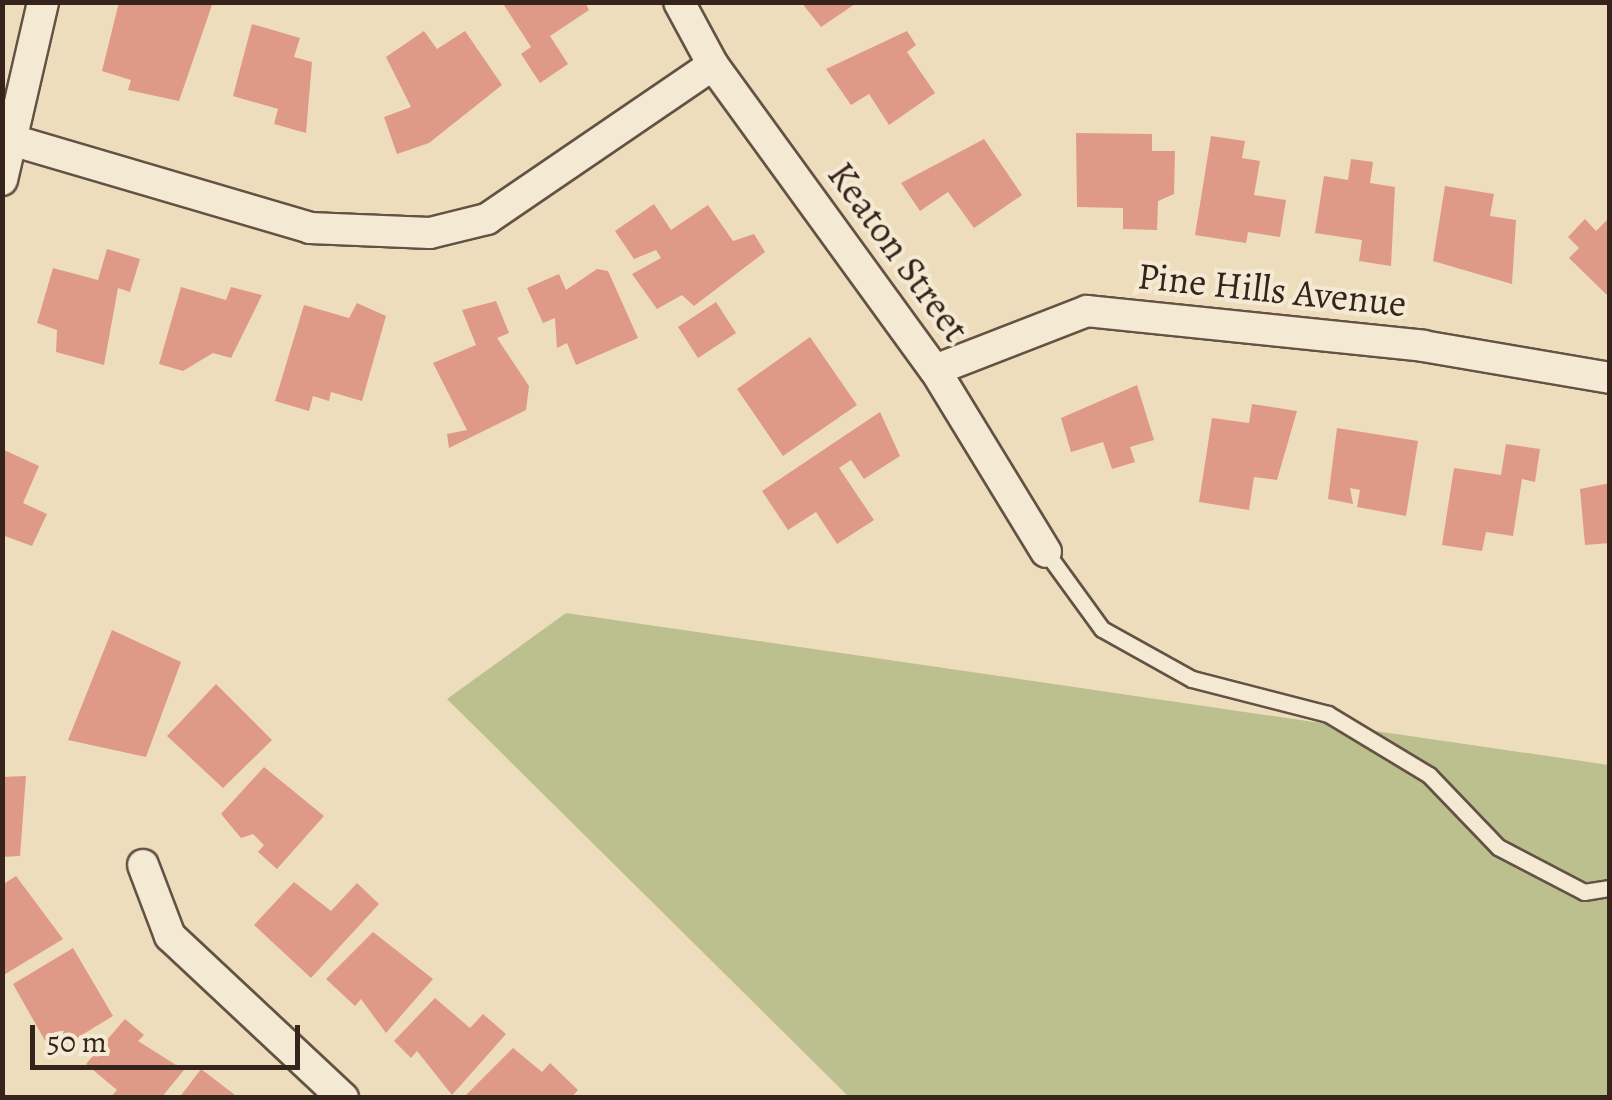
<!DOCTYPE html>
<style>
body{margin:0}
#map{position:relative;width:1612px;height:1100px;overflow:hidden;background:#eeddbc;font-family:Alegreya,serif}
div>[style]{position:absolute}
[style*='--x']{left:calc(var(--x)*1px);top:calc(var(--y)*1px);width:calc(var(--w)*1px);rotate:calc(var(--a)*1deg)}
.green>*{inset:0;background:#bcc08e}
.building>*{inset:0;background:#df9987}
.roads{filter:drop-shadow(2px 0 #645244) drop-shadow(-2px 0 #645244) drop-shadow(0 2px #645244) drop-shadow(0 -2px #645244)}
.lane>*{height:15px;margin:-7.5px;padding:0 7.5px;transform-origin:7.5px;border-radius:7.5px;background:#f4e9d3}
.street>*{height:30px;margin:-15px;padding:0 15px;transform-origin:15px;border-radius:15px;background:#f4e9d3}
span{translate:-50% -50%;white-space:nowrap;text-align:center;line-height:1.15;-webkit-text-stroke:8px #f4e9d3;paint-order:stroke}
.street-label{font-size:38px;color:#36241c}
.frame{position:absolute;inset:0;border:5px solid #36241c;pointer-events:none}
.scale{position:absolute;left:30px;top:1025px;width:270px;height:45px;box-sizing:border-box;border:5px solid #36241c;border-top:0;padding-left:12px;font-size:30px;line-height:35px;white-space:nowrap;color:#36241c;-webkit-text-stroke:8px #f4e9d3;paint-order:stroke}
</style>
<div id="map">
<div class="green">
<i style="clip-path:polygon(566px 613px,1609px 765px,1609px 1097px,849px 1097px,447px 699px)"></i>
</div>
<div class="building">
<i style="clip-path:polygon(119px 2px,213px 2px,179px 101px,128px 90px,131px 80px,102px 71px)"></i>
<i style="clip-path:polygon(502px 2px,585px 2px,589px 10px,550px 36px,568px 64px,540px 83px,521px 54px,531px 47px)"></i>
<i style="clip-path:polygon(801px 2px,858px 2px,821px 27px)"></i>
<i style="clip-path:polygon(252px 24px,300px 38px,294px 57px,312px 62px,306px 133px,274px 124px,278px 109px,233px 96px)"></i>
<i style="clip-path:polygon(424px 31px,437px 49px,465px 31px,502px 85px,429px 143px,397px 154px,384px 117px,411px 107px,386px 57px)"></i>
<i style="clip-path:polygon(907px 31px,916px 45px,907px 52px,935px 93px,889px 125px,869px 94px,851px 105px,826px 69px)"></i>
<i style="clip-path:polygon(1076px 133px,1152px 134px,1152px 151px,1175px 151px,1174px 194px,1158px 201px,1157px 230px,1123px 229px,1123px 208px,1077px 207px)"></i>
<i style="clip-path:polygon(1211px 136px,1245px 141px,1242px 158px,1260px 161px,1254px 195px,1286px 200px,1280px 237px,1248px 232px,1246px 243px,1195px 235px)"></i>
<i style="clip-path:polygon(984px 139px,1022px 195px,974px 228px,948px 192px,920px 211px,901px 183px)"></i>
<i style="clip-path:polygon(1351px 159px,1373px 162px,1370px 183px,1395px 187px,1391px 266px,1359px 261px,1362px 240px,1315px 233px,1324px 176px,1348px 180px)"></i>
<i style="clip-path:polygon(1445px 186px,1494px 194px,1490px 216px,1516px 220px,1512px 284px,1433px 261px)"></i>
<i style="clip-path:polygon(654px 204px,671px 230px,708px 205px,733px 241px,754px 234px,765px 252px,694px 306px,682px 295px,657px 309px,632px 274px,661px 258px,656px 250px,634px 259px,615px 231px)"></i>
<i style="clip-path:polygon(1610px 217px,1610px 298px,1569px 258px,1579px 248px,1568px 237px,1585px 219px,1596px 231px)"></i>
<i style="clip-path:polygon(107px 249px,140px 259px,130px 292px,118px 288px,104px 365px,56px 352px,57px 330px,37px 323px,53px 268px,98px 280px)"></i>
<i style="clip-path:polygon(597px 269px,608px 271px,638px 338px,576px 365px,567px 343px,557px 348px,555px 318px,543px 323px,527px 288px,559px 274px,566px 290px)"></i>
<i style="clip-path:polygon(181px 287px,226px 300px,231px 287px,262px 295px,231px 358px,213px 353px,183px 371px,159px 364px)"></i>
<i style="clip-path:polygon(496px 301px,509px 333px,497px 338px,529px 386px,526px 410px,449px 448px,447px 434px,467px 430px,433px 363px,476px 345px,462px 310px)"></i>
<i style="clip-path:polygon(716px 302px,736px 333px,698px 358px,678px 327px)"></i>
<i style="clip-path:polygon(357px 303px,386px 316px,362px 401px,331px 392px,329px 401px,313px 396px,309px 411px,275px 401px,304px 305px,349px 318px)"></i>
<i style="clip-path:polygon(810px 337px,857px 405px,783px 456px,737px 389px)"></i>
<i style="clip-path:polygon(1137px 385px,1154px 440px,1130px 447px,1135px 462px,1112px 469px,1103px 442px,1071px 452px,1061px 418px)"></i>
<i style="clip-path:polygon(1252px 404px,1297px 411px,1277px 480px,1254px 477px,1249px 510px,1199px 502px,1212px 418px,1249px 423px)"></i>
<i style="clip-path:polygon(880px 412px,900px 456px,864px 479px,851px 460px,839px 468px,874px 520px,837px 544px,816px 512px,788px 530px,762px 491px)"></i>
<i style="clip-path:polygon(1337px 428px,1418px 441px,1406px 516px,1357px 507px,1360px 490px,1350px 488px,1353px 504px,1328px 499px)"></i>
<i style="clip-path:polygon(1506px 444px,1540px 449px,1535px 482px,1522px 479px,1513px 536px,1486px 532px,1482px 551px,1442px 545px,1454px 468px,1501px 475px)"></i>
<i style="clip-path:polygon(2px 449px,39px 466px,23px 503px,47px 514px,32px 546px,2px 535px)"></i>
<i style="clip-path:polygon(1610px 483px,1610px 543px,1585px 545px,1580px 489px)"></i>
<i style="clip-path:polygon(112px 630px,181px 662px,146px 757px,68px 740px)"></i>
<i style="clip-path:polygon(216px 684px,272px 740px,223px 788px,167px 736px)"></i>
<i style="clip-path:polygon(264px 767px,324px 816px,277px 869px,258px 852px,264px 845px,253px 834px,241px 838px,221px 814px)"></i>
<i style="clip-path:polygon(26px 776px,20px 856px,2px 857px,2px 777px)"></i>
<i style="clip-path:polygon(16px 876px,63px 939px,2px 976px,2px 885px)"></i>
<i style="clip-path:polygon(294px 882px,331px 911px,357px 883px,379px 904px,311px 978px,254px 925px)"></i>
<i style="clip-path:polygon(373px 932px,433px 979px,386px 1033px,361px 999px,355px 1006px,326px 979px)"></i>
<i style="clip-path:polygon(73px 948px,113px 1016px,52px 1053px,13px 984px)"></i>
<i style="clip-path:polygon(435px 998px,470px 1028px,483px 1014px,506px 1034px,452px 1095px,417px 1051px,411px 1058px,394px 1041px)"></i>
<i style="clip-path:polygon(125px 1019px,144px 1035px,138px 1041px,184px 1070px,161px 1098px,110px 1098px,117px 1090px,86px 1064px)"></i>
<i style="clip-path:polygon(513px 1048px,542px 1072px,550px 1063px,578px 1090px,571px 1098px,466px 1095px)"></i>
<i style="clip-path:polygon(201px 1069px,239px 1098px,179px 1098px)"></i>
</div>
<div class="roads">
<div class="lane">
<i style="--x:1046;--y:552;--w:95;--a:54"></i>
<i style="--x:1102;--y:629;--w:103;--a:29.1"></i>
<i style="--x:1192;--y:679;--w:140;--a:14.4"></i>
<i style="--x:1328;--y:714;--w:118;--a:31.1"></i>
<i style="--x:1429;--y:775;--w:100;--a:46.2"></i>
<i style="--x:1498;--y:847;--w:97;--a:27.6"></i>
<i style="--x:1584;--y:892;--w:26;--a:-9"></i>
</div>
<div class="street">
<i style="--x:679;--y:2;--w:72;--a:61.6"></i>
<i style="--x:713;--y:65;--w:377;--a:54"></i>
<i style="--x:935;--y:370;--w:213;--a:58.6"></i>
<i style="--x:15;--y:141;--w:308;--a:16.4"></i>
<i style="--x:310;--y:228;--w:120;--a:2.4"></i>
<i style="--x:430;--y:233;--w:59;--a:-13.8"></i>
<i style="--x:487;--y:219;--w:273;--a:-34.3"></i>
<i style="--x:2;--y:180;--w:183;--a:-77"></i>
<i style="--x:935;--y:370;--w:163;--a:-21.2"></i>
<i style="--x:1087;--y:311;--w:338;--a:5.9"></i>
<i style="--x:1423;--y:346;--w:190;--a:9.7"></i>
<i style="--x:143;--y:865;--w:76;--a:69.2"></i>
<i style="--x:170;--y:936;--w:237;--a:43.1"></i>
</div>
</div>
<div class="street-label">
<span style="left:898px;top:252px;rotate:54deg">Keaton Street</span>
<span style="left:1272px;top:290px;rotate:6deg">Pine Hills Avenue</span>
</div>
<div class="frame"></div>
<div class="scale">50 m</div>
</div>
